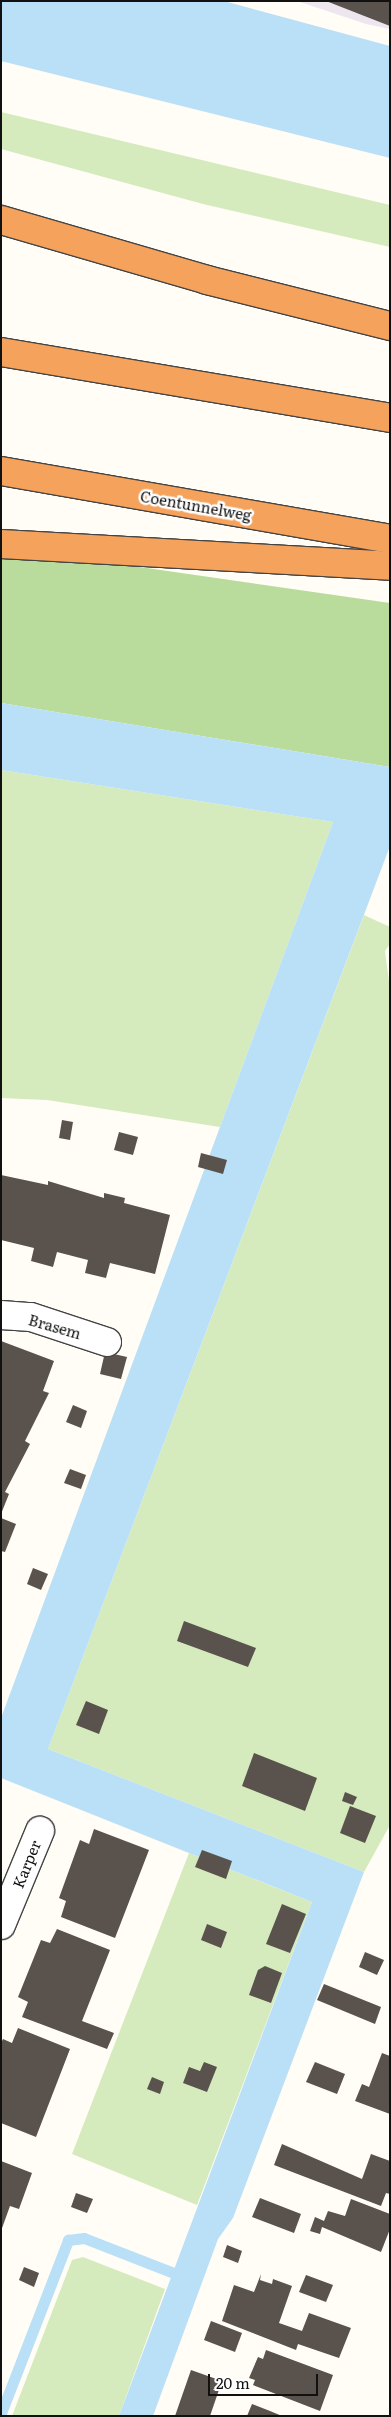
<!DOCTYPE html>
<style>
body{margin:0}
#map{position:relative;width:391px;height:2417px;overflow:hidden;background:#fffdf5;font-family:Literata,serif}
div>[style]{position:absolute}
[style*='--x']{left:calc(var(--x)*1px);top:calc(var(--y)*1px);width:calc(var(--w)*1px);rotate:calc(var(--a)*1deg)}
.industrial>*{inset:0;background:#eee6ef}
.green>*{inset:0;background:#d5ebbd}
.forest>*{inset:0;background:#b9dc9c}
.water>*{inset:0;background:#b9e0f7}
.stream>*{height:11px;margin:-5.5px;padding:0 5.5px;transform-origin:5.5px;border-radius:5.5px;background:#b9e0f7}
.building>*{inset:0;background:#5a524d}
.roads{filter:drop-shadow(1px 0 #444) drop-shadow(-1px 0 #444) drop-shadow(0 1px #444) drop-shadow(0 -1px #444)}
.minor>*{height:28px;margin:-14px;padding:0 14px;transform-origin:14px;border-radius:14px;background:#fff}
.highway>*{height:28px;margin:-14px;padding:0 14px;transform-origin:14px;border-radius:14px;background:#f5a25d}
span{translate:-50% -50%;white-space:nowrap;text-align:center;line-height:1.15;-webkit-text-stroke:5px #fff;paint-order:stroke}
.street-label{font-size:15px;color:#111}
.frame{position:absolute;inset:0;border:2px solid #111;pointer-events:none}
.scale{position:absolute;left:208px;top:2374px;width:110px;height:22px;box-sizing:border-box;border:2px solid #111;border-top:0;padding-left:6px;font-size:15px;line-height:18px;white-space:nowrap;color:#111;-webkit-text-stroke:4px #fff;paint-order:stroke}
</style>
<div id="map">
<div class="industrial">
<i style="clip-path:polygon(297px 1px,390px 1px,390px 29px,366px 24px)"></i>
</div>
<div class="green">
<i style="clip-path:polygon(1px 112px,390px 205px,390px 247px,203px 204px,1px 149px)"></i>
<i style="clip-path:polygon(1px 770px,333px 822px,220px 1127px,47px 1100px,1px 1098px)"></i>
<i style="clip-path:polygon(364px 915px,390px 927px,390px 944px,385px 951px,390px 989px,390px 1825px,364px 1872px,48px 1749px)"></i>
<i style="clip-path:polygon(189px 1853px,312px 1902px,197px 2205px,72px 2154px)"></i>
<i style="clip-path:polygon(83px 2257px,165px 2289px,119px 2416px,12px 2416px,72px 2260px)"></i>
</div>
<div class="forest">
<i style="clip-path:polygon(1px 547px,390px 603px,390px 767px,1px 703px)"></i>
</div>
<div class="water">
<i style="clip-path:polygon(1px 1px,224px 1px,390px 46px,390px 158px,1px 61px)"></i>
<i style="clip-path:polygon(1px 703px,390px 767px,390px 846px,48px 1749px,364px 1872px,233px 2218px,218px 2239px,153px 2416px,119px 2416px,312px 1902px,1px 1778px,1px 1718px,333px 822px,1px 770px)"></i>
</div>
<div class="stream">
<i style="--x:1;--y:2413;--w:186;--a:-68.8"></i>
<i style="--x:68;--y:2240;--w:16;--a:-7"></i>
<i style="--x:84;--y:2238;--w:107;--a:21.3"></i>
</div>
<div class="building">
<i style="clip-path:polygon(326px 1px,390px 1px,390px 26px)"></i>
<i style="clip-path:polygon(62px 1120px,73px 1122px,70px 1140px,59px 1138px)"></i>
<i style="clip-path:polygon(119px 1132px,138px 1137px,133px 1155px,114px 1150px)"></i>
<i style="clip-path:polygon(201px 1153px,227px 1160px,223px 1174px,198px 1167px)"></i>
<i style="clip-path:polygon(1px 1175px,48px 1185px,48px 1181px,104px 1198px,104px 1193px,125px 1198px,124px 1203px,170px 1215px,155px 1274px,110px 1263px,106px 1278px,85px 1273px,88px 1260px,57px 1252px,53px 1267px,31px 1261px,34px 1248px,1px 1240px)"></i>
<i style="clip-path:polygon(1px 1341px,54px 1361px,43px 1391px,49px 1393px,25px 1441px,30px 1444px,5px 1492px,9px 1494px,1px 1514px)"></i>
<i style="clip-path:polygon(105px 1352px,127px 1357px,121px 1379px,100px 1374px)"></i>
<i style="clip-path:polygon(73px 1405px,87px 1411px,81px 1428px,66px 1422px)"></i>
<i style="clip-path:polygon(70px 1469px,86px 1475px,81px 1489px,64px 1483px)"></i>
<i style="clip-path:polygon(1px 1518px,16px 1524px,5px 1552px,1px 1551px)"></i>
<i style="clip-path:polygon(33px 1568px,48px 1574px,41px 1590px,27px 1584px)"></i>
<i style="clip-path:polygon(184px 1621px,256px 1648px,248px 1667px,177px 1641px)"></i>
<i style="clip-path:polygon(86px 1701px,108px 1710px,99px 1734px,76px 1725px)"></i>
<i style="clip-path:polygon(254px 1753px,317px 1778px,305px 1811px,242px 1786px)"></i>
<i style="clip-path:polygon(345px 1792px,357px 1797px,353px 1805px,342px 1801px)"></i>
<i style="clip-path:polygon(350px 1806px,376px 1816px,365px 1843px,340px 1833px)"></i>
<i style="clip-path:polygon(94px 1829px,149px 1850px,115px 1938px,61px 1917px,66px 1901px,59px 1898px,80px 1840px,89px 1844px)"></i>
<i style="clip-path:polygon(202px 1850px,232px 1861px,226px 1879px,195px 1867px)"></i>
<i style="clip-path:polygon(282px 1904px,306px 1914px,290px 1953px,266px 1944px)"></i>
<i style="clip-path:polygon(207px 1924px,227px 1932px,221px 1948px,201px 1940px)"></i>
<i style="clip-path:polygon(57px 1929px,110px 1950px,82px 2021px,114px 2033px,107px 2049px,22px 2017px,28px 2002px,18px 1997px,41px 1940px,50px 1943px)"></i>
<i style="clip-path:polygon(365px 1952px,384px 1960px,377px 1975px,359px 1967px)"></i>
<i style="clip-path:polygon(265px 1966px,282px 1973px,271px 2003px,249px 1995px,258px 1970px)"></i>
<i style="clip-path:polygon(324px 1984px,381px 2007px,375px 2024px,317px 2000px)"></i>
<i style="clip-path:polygon(18px 2028px,70px 2049px,36px 2137px,1px 2123px,1px 2043px,3px 2039px,12px 2043px)"></i>
<i style="clip-path:polygon(382px 2053px,390px 2056px,390px 2114px,355px 2101px,362px 2084px,369px 2087px)"></i>
<i style="clip-path:polygon(204px 2062px,217px 2067px,207px 2092px,183px 2083px,189px 2067px,200px 2071px)"></i>
<i style="clip-path:polygon(315px 2062px,345px 2074px,337px 2094px,306px 2082px)"></i>
<i style="clip-path:polygon(152px 2077px,164px 2082px,160px 2094px,147px 2089px)"></i>
<i style="clip-path:polygon(282px 2144px,362px 2179px,371px 2154px,390px 2161px,390px 2194px,386px 2193px,381px 2206px,274px 2165px)"></i>
<i style="clip-path:polygon(1px 2161px,32px 2173px,19px 2209px,10px 2206px,1px 2231px)"></i>
<i style="clip-path:polygon(76px 2193px,93px 2199px,87px 2213px,71px 2207px)"></i>
<i style="clip-path:polygon(260px 2198px,301px 2214px,294px 2233px,252px 2217px)"></i>
<i style="clip-path:polygon(351px 2199px,390px 2214px,390px 2229px,381px 2252px,322px 2227px,320px 2234px,310px 2231px,315px 2217px,324px 2221px,328px 2211px,345px 2216px)"></i>
<i style="clip-path:polygon(227px 2245px,242px 2251px,238px 2263px,223px 2257px)"></i>
<i style="clip-path:polygon(24px 2267px,39px 2273px,34px 2287px,19px 2280px)"></i>
<i style="clip-path:polygon(261px 2274px,260px 2280px,272px 2284px,273px 2279px,292px 2286px,279px 2323px,302px 2331px,309px 2313px,351px 2328px,339px 2358px,298px 2344px,296px 2350px,222px 2321px,234px 2285px,254px 2292px)"></i>
<i style="clip-path:polygon(306px 2275px,333px 2285px,326px 2302px,299px 2292px)"></i>
<i style="clip-path:polygon(211px 2321px,242px 2333px,235px 2352px,204px 2340px)"></i>
<i style="clip-path:polygon(266px 2350px,333px 2375px,320px 2411px,253px 2385px,255px 2380px,249px 2378px,258px 2357px,263px 2359px)"></i>
<i style="clip-path:polygon(191px 2370px,222px 2381px,210px 2416px,175px 2416px)"></i>
<i style="clip-path:polygon(252px 2404px,270px 2411px,282px 2416px,247px 2416px)"></i>
</div>
<div class="roads">
<div class="minor">
<i style="--x:1;--y:1315;--w:30;--a:4"></i>
<i style="--x:31;--y:1317;--w:80;--a:18.2"></i>
<i style="--x:1;--y:1925;--w:102;--a:-67.5"></i>
</div>
<div class="highway">
<i style="--x:1;--y:220;--w:215;--a:16.2"></i>
<i style="--x:207;--y:280;--w:189;--a:14.1"></i>
<i style="--x:1;--y:352;--w:395;--a:9.6"></i>
<i style="--x:1;--y:471;--w:395;--a:9.9"></i>
<i style="--x:1;--y:544;--w:390;--a:3.2"></i>
</div>
</div>
<div class="street-label">
<span style="left:196px;top:505px;rotate:10deg">Coentunnelweg</span>
<span style="left:55px;top:1326px;rotate:16deg">Brasem</span>
<span style="left:26px;top:1864px;rotate:-68deg">Karper</span>
</div>
<div class="frame"></div>
<div class="scale">20 m</div>
</div>
